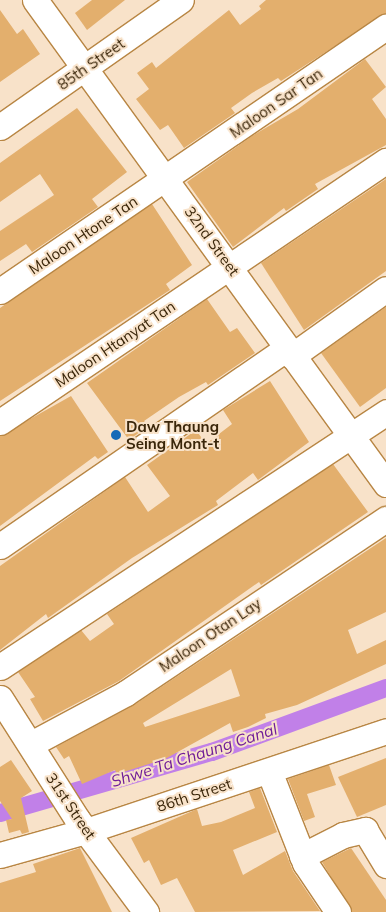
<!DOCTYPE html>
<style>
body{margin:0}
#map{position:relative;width:386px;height:912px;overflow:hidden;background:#f8e2c9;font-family:Mulish,sans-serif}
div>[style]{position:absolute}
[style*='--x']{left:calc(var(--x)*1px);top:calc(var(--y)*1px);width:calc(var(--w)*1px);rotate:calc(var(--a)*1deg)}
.canal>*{height:18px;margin:-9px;padding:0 9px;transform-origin:9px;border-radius:9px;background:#c180e8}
.building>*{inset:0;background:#e3af6d}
.roads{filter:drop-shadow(1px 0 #b88644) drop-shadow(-1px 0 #b88644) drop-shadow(0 1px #b88644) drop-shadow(0 -1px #b88644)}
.minor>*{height:25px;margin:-12.5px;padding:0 12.5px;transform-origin:12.5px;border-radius:12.5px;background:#fff}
.dots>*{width:14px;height:14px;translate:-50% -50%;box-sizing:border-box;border:2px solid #f8e2c9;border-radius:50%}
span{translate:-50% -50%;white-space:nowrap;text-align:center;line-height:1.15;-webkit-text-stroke:4px #f8e2c9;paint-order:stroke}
.street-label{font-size:15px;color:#3a260a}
.poi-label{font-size:15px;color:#3a260a;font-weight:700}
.left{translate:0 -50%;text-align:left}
.water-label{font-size:16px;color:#701c98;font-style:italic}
</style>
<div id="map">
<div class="canal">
<i style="--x:0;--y:813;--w:221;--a:-16.1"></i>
<i style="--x:212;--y:752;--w:185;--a:-20.2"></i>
</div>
<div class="building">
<i style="clip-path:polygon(92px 0,125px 0,87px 30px,75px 13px)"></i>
<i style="clip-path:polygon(266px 0,386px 0,386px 13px,281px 81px,278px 78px,252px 93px,231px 108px,235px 113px,184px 148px,168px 125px,160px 130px,136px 99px,149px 89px,137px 73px,152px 62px,156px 68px,229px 10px,240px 25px,261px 9px,259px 6px)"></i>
<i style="clip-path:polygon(0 10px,17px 34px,23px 29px,40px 54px,0 82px)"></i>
<i style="clip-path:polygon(365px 59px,386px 87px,372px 99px,386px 119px,386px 145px,315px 184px,318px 189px,286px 211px,284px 208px,233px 247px,187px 182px,252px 136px,298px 109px)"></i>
<i style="clip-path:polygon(77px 108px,127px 172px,92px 199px,98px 207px,32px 252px,26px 244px,0 261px,0 231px,54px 195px,40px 174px,0 202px,0 163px)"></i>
<i style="clip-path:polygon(386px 179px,386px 271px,304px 330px,261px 263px)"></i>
<i style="clip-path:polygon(152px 204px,192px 265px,166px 284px,170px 290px,0 401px,0 308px)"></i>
<i style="clip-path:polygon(207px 299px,230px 332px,237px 328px,255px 353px,208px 385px,206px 382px,179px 397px,144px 421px,148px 426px,129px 440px,87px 383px)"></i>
<i style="clip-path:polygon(386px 307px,386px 388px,360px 407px,321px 353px)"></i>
<i style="clip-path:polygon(270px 381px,309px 442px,258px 480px,253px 473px,216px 501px,218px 505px,132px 558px,48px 618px,46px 614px,0 650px,0 566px,125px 477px,148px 512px,170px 496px,147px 465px,196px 430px,206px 444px,232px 424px,223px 410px)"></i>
<i style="clip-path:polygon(71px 396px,108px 452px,98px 459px,95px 456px,0 526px,0 436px)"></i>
<i style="clip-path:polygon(333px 464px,368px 512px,261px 585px,259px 582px,119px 681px,43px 721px,30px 699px,35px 697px,18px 672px,81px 630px,90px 641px,114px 624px,107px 614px)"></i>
<i style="clip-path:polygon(evenodd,386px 538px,386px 612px,348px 630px,357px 654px,386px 640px,386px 664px,297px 705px,265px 714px,266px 718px,248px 727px,233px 732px,230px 723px,165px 759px,117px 774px,115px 770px,82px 784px,69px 756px,64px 759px,56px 747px,134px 705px,386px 538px,231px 669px,240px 696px,145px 727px,143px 723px,231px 669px)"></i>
<i style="clip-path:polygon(386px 758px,386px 805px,357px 817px,338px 777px)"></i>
<i style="clip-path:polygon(11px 760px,32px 791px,21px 798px,29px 832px,22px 834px,20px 830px,9px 833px,6px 820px,12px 819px,0 801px,0 767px)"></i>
<i style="clip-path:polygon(329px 765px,336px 785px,307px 794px,315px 817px,304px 821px,288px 779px)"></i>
<i style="clip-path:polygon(260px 788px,277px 832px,233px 850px,243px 875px,285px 851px,293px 871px,320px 911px,195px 912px,177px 878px,161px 885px,149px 860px,144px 863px,131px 838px,197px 809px,202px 826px,221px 822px,255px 808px,249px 792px)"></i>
<i style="clip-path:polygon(80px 848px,112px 912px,0 912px,0 883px,36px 872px,33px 864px)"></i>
<i style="clip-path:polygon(351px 848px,386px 900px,386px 912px,352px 912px,322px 862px)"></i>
</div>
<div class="roads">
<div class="minor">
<i style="--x:35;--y:0;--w:598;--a:54.05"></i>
<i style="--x:0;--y:127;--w:221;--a:-35.1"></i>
<i style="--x:0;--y:291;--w:468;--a:-34.4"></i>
<i style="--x:292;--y:356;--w:115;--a:-35.5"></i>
<i style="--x:0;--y:422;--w:466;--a:-34.1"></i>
<i style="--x:0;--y:546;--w:347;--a:-34.6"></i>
<i style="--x:0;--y:667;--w:463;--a:-33.4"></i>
<i style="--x:0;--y:698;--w:143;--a:57.5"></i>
<i style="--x:77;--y:819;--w:116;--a:53.4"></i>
<i style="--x:31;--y:744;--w:108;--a:-28.2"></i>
<i style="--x:126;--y:693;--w:313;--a:-33.8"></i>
<i style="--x:269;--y:771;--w:99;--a:68.6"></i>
<i style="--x:305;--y:863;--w:59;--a:56"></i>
<i style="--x:0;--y:855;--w:89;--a:-15.6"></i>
<i style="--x:86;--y:831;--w:316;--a:-18.4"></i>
<i style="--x:302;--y:856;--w:46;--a:-27.1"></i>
<i style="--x:343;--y:835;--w:23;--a:-13"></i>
<i style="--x:365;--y:830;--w:41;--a:59"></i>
</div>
</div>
<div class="dots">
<i style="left:116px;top:435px;background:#1469b7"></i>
</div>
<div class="street-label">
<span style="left:91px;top:64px;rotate:-35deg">85th Street</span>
<span style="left:276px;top:103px;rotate:-35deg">Maloon Sar Tan</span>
<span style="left:83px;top:235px;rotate:-34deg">Maloon Htone Tan</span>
<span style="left:212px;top:241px;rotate:54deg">32nd Street</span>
<span style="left:115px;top:344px;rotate:-34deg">Maloon Htanyat Tan</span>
<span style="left:210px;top:635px;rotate:-34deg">Maloon Otan Lay</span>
<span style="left:194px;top:795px;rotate:-18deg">86th Street</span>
<span style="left:71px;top:806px;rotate:56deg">31st Street</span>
</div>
<div class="poi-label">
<span class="left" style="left:126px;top:435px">Daw Thaung<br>Seing Mont-t</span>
</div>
<div class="water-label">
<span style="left:194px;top:755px;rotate:-18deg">Shwe Ta Chaung Canal</span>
</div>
</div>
